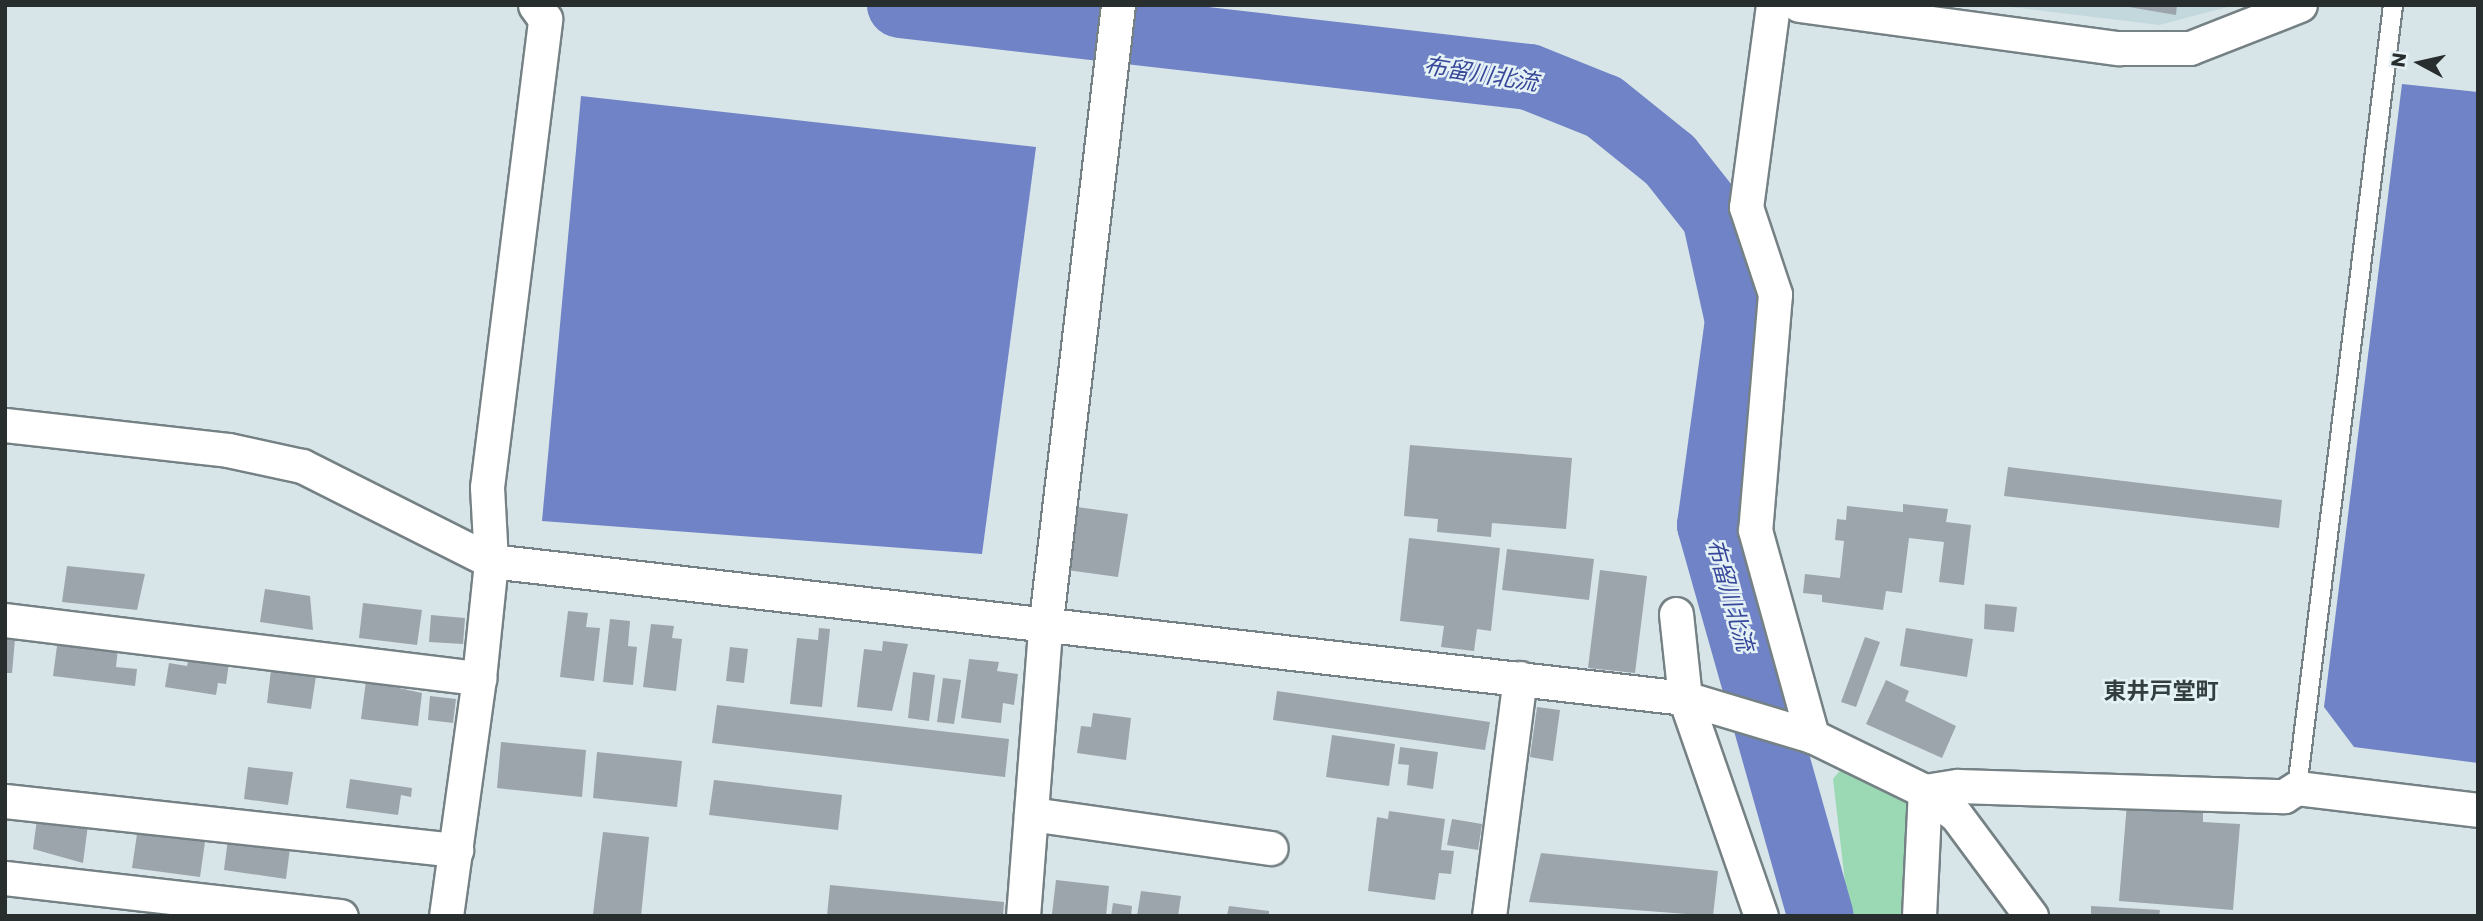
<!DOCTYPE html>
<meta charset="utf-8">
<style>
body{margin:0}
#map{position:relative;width:2483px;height:921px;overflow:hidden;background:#d8e5e8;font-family:Poppins,"Noto Sans JP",sans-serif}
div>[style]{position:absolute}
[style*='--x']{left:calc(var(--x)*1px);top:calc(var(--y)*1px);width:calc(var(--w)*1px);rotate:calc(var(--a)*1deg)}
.built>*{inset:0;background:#c3d8dd}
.green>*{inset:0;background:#9bd9b5}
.water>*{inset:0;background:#7083c6}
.river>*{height:66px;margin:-33px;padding:0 33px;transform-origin:33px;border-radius:33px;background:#7083c6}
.building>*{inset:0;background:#9ca4ac}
.roads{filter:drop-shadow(2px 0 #758184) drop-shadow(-2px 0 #758184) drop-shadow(0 2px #758184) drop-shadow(0 -2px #758184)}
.service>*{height:18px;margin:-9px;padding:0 9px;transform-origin:9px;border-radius:9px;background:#fff}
.minor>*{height:33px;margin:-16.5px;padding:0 16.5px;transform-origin:16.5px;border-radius:16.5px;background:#fff}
span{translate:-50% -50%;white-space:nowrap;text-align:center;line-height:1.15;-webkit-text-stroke:5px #e5f2f5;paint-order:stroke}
.water-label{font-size:23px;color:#374799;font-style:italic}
.neighbourhood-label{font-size:23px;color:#333e40;font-weight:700}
.frame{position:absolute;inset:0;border:7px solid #282d2e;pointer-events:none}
.north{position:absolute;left:2385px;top:28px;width:70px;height:70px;-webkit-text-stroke:5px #e5f2f5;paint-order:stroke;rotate:278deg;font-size:19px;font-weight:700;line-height:28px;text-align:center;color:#282d2e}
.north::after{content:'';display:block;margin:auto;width:24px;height:32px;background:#282d2e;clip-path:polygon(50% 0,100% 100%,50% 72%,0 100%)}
</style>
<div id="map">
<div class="built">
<i style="clip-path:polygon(1994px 5px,2235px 5px,2159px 25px)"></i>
</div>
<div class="green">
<i style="clip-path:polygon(1842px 768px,1910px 805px,1902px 916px,1849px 916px,1833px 779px)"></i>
</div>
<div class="water">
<i style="clip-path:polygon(2402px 84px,2478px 92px,2478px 763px,2354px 747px,2324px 707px)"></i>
<i style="clip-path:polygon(581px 96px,1036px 147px,982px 554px,542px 521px)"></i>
</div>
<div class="river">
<i style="--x:900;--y:5;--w:633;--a:6.53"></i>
<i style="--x:1529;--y:77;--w:81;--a:21.8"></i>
<i style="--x:1604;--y:107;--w:85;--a:38.8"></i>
<i style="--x:1670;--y:160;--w:73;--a:51.7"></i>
<i style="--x:1715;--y:217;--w:107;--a:77.5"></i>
<i style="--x:1738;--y:321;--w:206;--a:97.8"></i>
<i style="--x:1710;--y:525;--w:406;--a:74.2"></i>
</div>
<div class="building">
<i style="clip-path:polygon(2117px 5px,2177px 5px,2176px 15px)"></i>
<i style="clip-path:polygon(1410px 445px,1572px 458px,1566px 529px,1492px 523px,1491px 537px,1437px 532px,1438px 519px,1404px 516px)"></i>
<i style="clip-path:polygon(2008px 467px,2282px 500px,2279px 528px,2004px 496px)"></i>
<i style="clip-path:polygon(1903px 504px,1948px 509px,1946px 522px,1971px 525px,1964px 585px,1939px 582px,1944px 542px,1909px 538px,1902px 593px,1886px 591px,1883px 610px,1822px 602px,1822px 595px,1803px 593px,1805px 574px,1840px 578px,1844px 541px,1835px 540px,1837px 519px,1846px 520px,1847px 506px,1903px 512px)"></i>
<i style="clip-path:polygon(1077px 507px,1128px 514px,1118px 577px,1067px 570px)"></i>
<i style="clip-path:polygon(1409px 538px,1500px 548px,1491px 631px,1477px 629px,1474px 651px,1441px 647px,1444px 626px,1400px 621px)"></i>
<i style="clip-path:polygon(1507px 549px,1594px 559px,1589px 600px,1502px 590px)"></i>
<i style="clip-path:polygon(67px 566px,145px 574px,137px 610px,62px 602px)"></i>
<i style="clip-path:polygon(1600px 570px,1647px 576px,1635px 673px,1588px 668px)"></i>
<i style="clip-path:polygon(265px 589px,310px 596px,313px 630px,260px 622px)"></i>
<i style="clip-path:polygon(363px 603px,422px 610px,417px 645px,359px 638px)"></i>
<i style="clip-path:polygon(1985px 604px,2017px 607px,2014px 632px,1984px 629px)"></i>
<i style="clip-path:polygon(568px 611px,588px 613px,586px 627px,600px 628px,594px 681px,560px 677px)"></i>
<i style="clip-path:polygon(431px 615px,465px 618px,463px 644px,429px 642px)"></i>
<i style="clip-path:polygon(610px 619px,630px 621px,628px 646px,637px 647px,633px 685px,603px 682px)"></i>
<i style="clip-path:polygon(651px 624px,674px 626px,672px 638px,682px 639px,676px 691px,643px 687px)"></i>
<i style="clip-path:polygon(819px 628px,830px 629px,822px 707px,790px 704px,797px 638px,818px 640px)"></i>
<i style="clip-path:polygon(1906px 628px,1973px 639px,1967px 677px,1900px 666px)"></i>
<i style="clip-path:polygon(1865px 637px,1880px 642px,1856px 707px,1841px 702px)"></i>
<i style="clip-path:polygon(5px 638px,15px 639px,12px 673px,5px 673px)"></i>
<i style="clip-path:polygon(883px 641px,908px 644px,892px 711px,857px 707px,864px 649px,882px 651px)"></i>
<i style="clip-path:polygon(73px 643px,118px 649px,116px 667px,137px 669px,135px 686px,53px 676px,57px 646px)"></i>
<i style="clip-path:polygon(730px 647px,748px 649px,744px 683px,726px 681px)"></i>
<i style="clip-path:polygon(189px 657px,229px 663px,226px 684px,218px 683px,216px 695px,165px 687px,169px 663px,187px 666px)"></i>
<i style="clip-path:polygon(969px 659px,999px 662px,997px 671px,1018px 674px,1014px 705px,1003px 703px,1001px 723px,961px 718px)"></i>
<i style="clip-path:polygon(271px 670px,316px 676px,311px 709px,267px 703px)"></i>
<i style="clip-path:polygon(913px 672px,935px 675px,929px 721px,908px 718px)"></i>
<i style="clip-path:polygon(943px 678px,961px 680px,954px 724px,937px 722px)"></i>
<i style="clip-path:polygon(1886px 680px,1909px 691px,1905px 701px,1956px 726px,1942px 758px,1866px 724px)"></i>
<i style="clip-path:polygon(366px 681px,422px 693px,418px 726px,361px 719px)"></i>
<i style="clip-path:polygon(1277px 691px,1490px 722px,1485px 750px,1273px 720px)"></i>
<i style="clip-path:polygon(430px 696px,456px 699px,453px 723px,428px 720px)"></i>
<i style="clip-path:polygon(717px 705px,1009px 739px,1005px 777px,712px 743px)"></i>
<i style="clip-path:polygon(1537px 707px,1560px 710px,1553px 761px,1530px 757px)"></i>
<i style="clip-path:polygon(1093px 713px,1131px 718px,1126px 760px,1077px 753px,1081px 726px,1091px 727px)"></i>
<i style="clip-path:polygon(1332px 735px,1395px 744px,1389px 786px,1326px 777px)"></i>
<i style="clip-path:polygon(501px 742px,586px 750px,582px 797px,497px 788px)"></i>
<i style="clip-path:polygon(1400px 747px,1438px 752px,1433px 789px,1407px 785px,1409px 765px,1398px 764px)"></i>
<i style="clip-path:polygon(597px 752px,682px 761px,677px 807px,593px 798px)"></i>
<i style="clip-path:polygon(248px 767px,293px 772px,288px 805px,244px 799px)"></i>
<i style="clip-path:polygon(350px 779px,412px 788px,411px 797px,401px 795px,398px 815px,346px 808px)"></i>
<i style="clip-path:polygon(714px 780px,842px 795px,838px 830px,709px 815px)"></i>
<i style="clip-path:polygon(2127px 803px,2203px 809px,2203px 822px,2240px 824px,2233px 910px,2119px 901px)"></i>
<i style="clip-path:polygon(1389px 811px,1445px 819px,1441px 850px,1454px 851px,1451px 874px,1439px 873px,1435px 900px,1368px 891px,1377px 817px,1388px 819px)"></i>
<i style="clip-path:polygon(37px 819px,88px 825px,83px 863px,33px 849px)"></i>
<i style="clip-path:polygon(1452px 819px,1482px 824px,1478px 850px,1447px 845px)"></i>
<i style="clip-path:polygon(603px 832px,649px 837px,641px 916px,593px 914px)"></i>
<i style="clip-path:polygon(137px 834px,205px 842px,200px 877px,132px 868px)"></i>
<i style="clip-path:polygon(228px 839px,290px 848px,286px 879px,224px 870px)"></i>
<i style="clip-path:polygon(1541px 853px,1718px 871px,1713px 916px,1529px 902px)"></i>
<i style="clip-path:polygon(1056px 880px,1109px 886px,1106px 916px,1052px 914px)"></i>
<i style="clip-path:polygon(830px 885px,1004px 902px,1003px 916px,827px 916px)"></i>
<i style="clip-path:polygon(1141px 891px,1181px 896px,1178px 916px,1137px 916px)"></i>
<i style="clip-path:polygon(1113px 903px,1132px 906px,1131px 916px,1111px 916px)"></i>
<i style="clip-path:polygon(1229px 906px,1269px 911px,1269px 916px,1227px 916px)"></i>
<i style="clip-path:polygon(2091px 906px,2160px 910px,2159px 916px,2091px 916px)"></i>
</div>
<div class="roads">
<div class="service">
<i style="--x:2297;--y:788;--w:789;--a:-83.01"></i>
</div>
<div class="minor">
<i style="--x:1773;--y:5;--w:204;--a:97.6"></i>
<i style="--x:1746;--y:207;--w:92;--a:71.6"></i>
<i style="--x:1775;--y:294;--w:237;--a:94.8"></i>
<i style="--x:1755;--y:530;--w:214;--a:74.5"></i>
<i style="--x:1799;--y:5;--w:323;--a:7.7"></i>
<i style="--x:2119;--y:48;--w:71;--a:0"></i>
<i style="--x:2190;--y:48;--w:118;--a:-21.4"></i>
<i style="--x:5;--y:425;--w:224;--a:6.4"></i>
<i style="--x:228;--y:450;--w:76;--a:12.2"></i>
<i style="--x:302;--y:466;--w:212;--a:26.7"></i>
<i style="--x:491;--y:561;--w:1202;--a:6.55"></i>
<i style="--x:1685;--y:698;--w:133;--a:16.7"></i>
<i style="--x:1812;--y:736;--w:126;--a:26"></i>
<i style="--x:1925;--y:791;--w:39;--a:38"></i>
<i style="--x:1956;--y:815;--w:126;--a:53.4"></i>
<i style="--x:1676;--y:614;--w:84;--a:83.9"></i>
<i style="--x:1685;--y:698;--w:231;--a:70.8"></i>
<i style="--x:5;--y:620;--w:478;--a:7"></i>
<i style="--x:1925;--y:791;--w:33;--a:-9"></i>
<i style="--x:1958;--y:786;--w:326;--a:1.8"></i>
<i style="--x:2284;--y:796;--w:15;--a:-32"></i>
<i style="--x:2297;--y:788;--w:182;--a:6.9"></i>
<i style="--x:5;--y:801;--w:454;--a:6.2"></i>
<i style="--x:1031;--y:814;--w:242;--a:8.1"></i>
<i style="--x:5;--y:878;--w:338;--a:6.5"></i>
<i style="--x:446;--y:916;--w:240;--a:-82.1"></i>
<i style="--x:479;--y:678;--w:118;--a:-84.1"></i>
<i style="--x:491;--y:561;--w:74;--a:-93.1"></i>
<i style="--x:487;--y:487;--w:472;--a:-82.9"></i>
<i style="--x:545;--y:19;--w:17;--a:-126"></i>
<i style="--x:1023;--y:916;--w:288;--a:-85.6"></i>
<i style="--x:1045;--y:629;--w:628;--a:-83.33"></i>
<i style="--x:1489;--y:916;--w:240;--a:-82.6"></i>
<i style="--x:1919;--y:916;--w:125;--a:-87.3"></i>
</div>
</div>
<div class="water-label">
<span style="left:1481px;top:74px;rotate:9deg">布留川北流</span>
<span style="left:1730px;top:595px;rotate:74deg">布留川北流</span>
</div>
<div class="neighbourhood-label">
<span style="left:2161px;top:691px">東井戸堂町</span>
</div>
<div class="frame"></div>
<div class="north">N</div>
</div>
